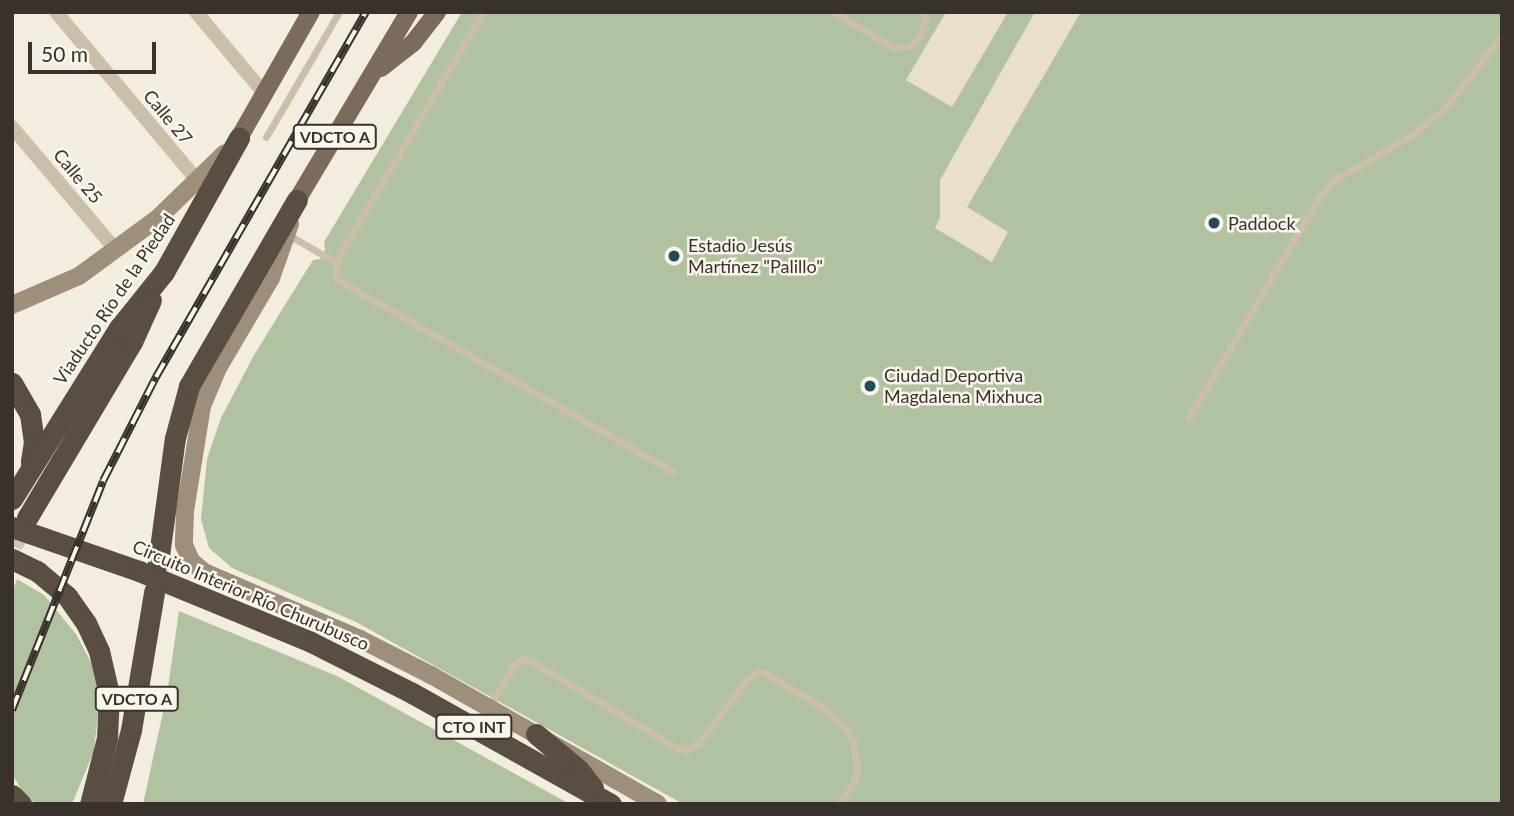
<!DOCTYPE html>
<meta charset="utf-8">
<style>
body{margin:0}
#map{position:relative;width:1514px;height:816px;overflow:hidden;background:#f3ede0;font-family:Lato,sans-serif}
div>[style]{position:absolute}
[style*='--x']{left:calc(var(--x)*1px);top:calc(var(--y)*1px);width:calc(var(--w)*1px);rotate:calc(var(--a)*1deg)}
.green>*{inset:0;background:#b1c2a0}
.plaza>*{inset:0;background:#eae0c8}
.motorway-tunnel>*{height:21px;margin-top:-10.5px;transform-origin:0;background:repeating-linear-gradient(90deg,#cec7bc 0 21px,transparent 0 31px)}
.service>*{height:7px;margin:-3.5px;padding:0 3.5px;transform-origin:3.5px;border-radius:3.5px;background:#cbbfac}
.minor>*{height:14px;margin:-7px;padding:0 7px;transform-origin:7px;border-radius:7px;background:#cbbfac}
.secondary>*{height:18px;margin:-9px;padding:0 9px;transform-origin:9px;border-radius:9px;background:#9e8f7d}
.primary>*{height:18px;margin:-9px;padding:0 9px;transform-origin:9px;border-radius:9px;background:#7a6b5c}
.motorway>*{height:21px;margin:-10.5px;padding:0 10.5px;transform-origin:10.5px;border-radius:10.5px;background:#5a4d42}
.rail>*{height:8px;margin-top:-4px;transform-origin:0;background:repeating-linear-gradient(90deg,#faf6ed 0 16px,#39312b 0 32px);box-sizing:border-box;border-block:2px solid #39312b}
.dots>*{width:19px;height:19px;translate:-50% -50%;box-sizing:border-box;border:4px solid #faf6ed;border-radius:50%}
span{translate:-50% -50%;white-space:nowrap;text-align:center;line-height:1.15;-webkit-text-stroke:5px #faf6ed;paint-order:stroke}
.shield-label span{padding:2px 5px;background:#faf6ed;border:2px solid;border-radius:5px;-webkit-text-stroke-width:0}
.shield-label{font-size:16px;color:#39312b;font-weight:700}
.street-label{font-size:18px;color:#39312b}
.poi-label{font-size:18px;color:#39312b}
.left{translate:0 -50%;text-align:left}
.frame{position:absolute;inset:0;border:14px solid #39312b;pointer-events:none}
.scale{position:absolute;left:28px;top:42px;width:128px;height:32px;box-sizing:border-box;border:4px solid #39312b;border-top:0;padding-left:9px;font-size:21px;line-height:24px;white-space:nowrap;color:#39312b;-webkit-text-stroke:5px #faf6ed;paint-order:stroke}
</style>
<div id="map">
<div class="green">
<i style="clip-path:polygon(462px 12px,1502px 12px,1502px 804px,683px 804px,356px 622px,232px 568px,209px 548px,201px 519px,207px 459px,221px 418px,254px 355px,301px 279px,313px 260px,320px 259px,325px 250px,324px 242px)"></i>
<i style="clip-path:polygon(17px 579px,44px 595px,76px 634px,92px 664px,100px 695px,94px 751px,72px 804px,37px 804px,25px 796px,12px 774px,12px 592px)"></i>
<i style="clip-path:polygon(179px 611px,337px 676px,570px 804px,143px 804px,167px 694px)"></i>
</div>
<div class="plaza">
<i style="clip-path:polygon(946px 12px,1008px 12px,952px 107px,906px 80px)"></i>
<i style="clip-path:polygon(1035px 12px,1081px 12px,967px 207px,1008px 232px,992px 262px,935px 228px,940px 218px,940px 180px)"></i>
</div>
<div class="motorway-tunnel">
<i style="--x:12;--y:545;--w:31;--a:-61"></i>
</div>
<div class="service">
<i style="--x:483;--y:12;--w:281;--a:120.6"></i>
<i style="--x:340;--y:254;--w:18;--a:106"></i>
<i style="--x:335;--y:271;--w:9;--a:72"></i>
<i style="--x:338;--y:280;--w:385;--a:29.8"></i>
<i style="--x:833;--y:12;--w:69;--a:30.3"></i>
<i style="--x:893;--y:47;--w:17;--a:-3"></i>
<i style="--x:910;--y:46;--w:13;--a:-45"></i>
<i style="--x:919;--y:37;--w:18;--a:-68"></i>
<i style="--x:926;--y:20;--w:9;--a:-122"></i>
<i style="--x:266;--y:137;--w:145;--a:-59.7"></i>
<i style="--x:287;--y:234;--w:58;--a:30.1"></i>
<i style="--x:1188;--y:419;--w:250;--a:-59.4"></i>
<i style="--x:1315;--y:204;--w:27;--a:-54"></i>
<i style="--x:1331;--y:182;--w:96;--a:-30"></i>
<i style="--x:1414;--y:134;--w:42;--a:-40.2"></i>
<i style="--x:1446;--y:107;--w:91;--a:-52.1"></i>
<i style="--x:489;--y:707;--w:49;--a:-59.2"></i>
<i style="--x:514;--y:665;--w:9;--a:-36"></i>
<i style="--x:521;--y:660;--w:8;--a:0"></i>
<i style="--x:529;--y:660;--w:172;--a:30.7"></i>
<i style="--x:677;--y:748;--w:10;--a:11"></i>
<i style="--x:687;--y:750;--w:13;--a:-29"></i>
<i style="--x:698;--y:744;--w:81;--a:-53"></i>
<i style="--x:747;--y:679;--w:11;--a:-34"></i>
<i style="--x:756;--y:673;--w:9;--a:0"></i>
<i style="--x:765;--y:673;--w:66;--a:30.8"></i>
<i style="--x:822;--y:707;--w:33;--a:43"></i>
<i style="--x:846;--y:729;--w:16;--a:63"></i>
<i style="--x:853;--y:743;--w:23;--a:80"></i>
<i style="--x:857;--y:766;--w:11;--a:95"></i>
<i style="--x:856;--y:777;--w:31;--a:121"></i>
</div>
<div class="minor">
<i style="--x:56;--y:12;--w:221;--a:50"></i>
<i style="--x:196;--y:12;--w:106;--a:50"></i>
<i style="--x:12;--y:127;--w:160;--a:49.8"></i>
</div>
<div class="secondary">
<i style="--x:290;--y:224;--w:57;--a:109.4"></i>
<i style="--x:271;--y:278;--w:104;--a:120.5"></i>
<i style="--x:218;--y:368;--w:41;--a:112.8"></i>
<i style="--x:202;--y:406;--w:106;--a:99.2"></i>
<i style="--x:185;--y:511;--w:34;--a:92"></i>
<i style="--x:184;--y:545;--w:17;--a:66"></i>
<i style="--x:191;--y:561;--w:17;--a:40"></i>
<i style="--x:204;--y:572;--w:170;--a:23.2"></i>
<i style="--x:360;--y:639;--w:80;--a:26.9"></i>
<i style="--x:431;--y:675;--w:261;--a:29.6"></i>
<i style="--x:12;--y:305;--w:73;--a:-23.4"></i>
<i style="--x:79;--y:276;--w:98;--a:-36.3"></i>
<i style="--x:158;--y:218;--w:93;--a:-44.1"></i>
</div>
<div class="primary">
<i style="--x:381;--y:68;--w:41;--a:-38"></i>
<i style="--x:413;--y:43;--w:39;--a:-52"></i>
<i style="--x:239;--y:138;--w:145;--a:-60.3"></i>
<i style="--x:297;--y:200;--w:219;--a:-59.2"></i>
</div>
<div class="motorway">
<i style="--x:12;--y:383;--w:36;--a:60"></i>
<i style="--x:30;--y:414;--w:28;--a:82"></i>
<i style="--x:34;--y:442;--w:20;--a:99"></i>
<i style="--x:12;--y:499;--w:202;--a:-58"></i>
<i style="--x:119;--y:328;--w:72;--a:-51.2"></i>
<i style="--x:164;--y:272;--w:154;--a:-60.8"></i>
<i style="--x:27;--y:518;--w:205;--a:-59.2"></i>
<i style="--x:132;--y:342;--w:46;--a:-65.7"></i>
<i style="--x:12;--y:527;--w:134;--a:19.1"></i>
<i style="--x:139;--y:571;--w:186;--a:22.4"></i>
<i style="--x:311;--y:642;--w:113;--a:26.8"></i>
<i style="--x:412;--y:693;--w:228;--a:29.2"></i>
<i style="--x:12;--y:559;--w:28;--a:26"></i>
<i style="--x:37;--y:571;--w:39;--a:40"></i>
<i style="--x:67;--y:596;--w:33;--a:55"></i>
<i style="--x:86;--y:623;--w:31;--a:65"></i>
<i style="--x:99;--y:651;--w:44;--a:76.9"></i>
<i style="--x:109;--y:694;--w:44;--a:92.6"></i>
<i style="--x:107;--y:738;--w:68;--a:104.4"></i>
<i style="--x:158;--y:563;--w:126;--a:-82.3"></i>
<i style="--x:175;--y:438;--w:54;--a:-74.9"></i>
<i style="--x:189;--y:386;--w:215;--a:-59.9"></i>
<i style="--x:536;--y:734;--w:56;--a:39.9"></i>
<i style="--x:579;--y:770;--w:23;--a:52"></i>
<i style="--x:12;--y:795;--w:13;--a:45"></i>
<i style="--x:111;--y:804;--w:77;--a:-74.9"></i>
<i style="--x:131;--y:730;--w:140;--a:-80.5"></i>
</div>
<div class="rail">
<i style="--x:12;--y:710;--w:246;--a:-68.3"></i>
<i style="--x:103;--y:481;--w:117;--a:-63"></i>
<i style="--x:156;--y:377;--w:421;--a:-60.1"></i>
</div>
<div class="dots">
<i style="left:1214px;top:223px;background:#214d5a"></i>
<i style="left:674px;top:256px;background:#214d5a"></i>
<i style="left:870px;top:386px;background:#214d5a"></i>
</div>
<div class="shield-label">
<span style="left:335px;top:137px">VDCTO A</span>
<span style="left:137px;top:699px">VDCTO A</span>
<span style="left:474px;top:727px">CTO INT</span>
</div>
<div class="street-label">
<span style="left:168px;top:117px;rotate:50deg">Calle 27</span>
<span style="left:78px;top:176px;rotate:50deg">Calle 25</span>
<span style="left:114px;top:299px;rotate:-56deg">Viaducto Río de la Piedad</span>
<span style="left:251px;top:595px;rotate:23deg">Circuito Interior Río Churubusco</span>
</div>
<div class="poi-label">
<span class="left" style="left:1228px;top:223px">Paddock</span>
<span class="left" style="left:688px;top:256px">Estadio Jesús<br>Martínez "Palillo"</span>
<span class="left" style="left:884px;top:386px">Ciudad Deportiva<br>Magdalena Mixhuca</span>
</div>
<div class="frame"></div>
<div class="scale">50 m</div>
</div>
